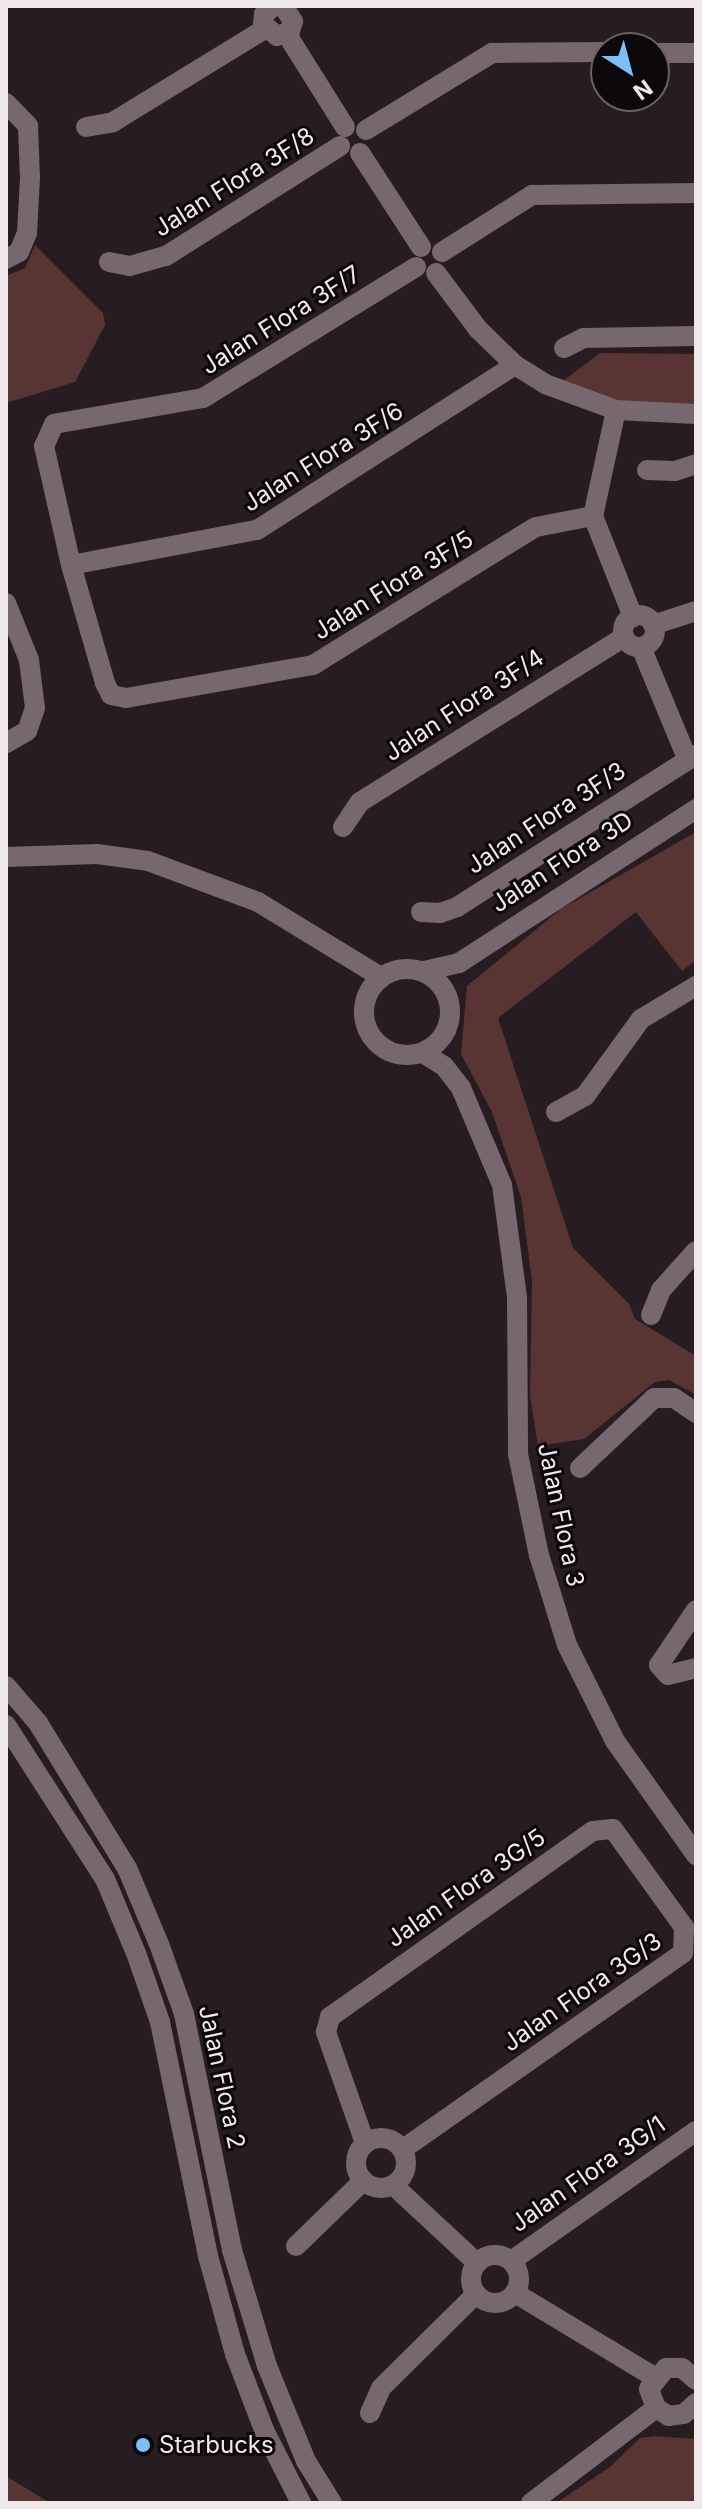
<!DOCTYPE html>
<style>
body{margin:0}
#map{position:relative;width:702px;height:2509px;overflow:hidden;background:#281c23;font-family:Inter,sans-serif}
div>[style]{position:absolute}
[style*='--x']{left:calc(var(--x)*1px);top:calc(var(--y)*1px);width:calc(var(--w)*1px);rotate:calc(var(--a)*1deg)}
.green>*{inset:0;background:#583432}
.minor>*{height:20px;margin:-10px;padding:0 10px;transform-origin:10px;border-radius:10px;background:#77676f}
.minor>.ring{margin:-10px;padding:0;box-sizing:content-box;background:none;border:20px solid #77676f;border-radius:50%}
.dots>*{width:22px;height:22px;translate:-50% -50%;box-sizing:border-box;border:4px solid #0d080b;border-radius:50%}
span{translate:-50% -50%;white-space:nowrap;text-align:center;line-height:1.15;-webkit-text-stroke:6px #0d080b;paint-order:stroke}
.street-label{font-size:24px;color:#f1e8ec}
.poi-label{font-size:24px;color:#f1e8ec}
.left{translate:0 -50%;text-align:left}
.frame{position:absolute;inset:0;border:8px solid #f1e8ec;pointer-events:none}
.north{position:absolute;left:590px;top:32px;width:80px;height:80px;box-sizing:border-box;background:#0d080b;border:2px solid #686265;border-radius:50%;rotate:144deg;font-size:22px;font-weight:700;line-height:32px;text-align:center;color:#f1e8ec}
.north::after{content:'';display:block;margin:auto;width:28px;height:36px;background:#7dbef9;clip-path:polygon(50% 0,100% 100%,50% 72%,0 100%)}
</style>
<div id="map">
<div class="green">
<i style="clip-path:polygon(35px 245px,103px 313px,105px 325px,75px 382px,6px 403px,6px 276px,25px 268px)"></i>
<i style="clip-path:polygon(600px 353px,696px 354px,696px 407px,650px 411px,555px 387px)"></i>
<i style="clip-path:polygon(696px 832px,696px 960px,682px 971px,636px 912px,498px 1018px,573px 1248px,629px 1304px,635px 1319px,696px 1356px,696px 1395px,669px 1380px,655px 1382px,584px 1439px,538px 1446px,530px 1396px,532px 1281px,521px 1197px,492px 1112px,461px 1054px,467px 986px,561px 909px)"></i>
<i style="clip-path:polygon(655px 2436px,696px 2439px,696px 2503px,556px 2503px,610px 2467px,640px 2438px)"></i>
<i style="clip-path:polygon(6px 2476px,50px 2503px,6px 2503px)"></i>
</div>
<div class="minor">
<i style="--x:274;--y:6;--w:13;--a:141"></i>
<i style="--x:264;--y:14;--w:10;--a:96"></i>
<i style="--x:263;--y:24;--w:18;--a:41"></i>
<i style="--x:277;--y:36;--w:14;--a:-21"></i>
<i style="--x:290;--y:31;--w:10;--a:-73"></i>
<i style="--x:293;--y:21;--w:18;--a:-124"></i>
<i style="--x:286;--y:33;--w:111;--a:57.9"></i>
<i style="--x:654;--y:53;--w:42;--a:0"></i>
<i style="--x:6;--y:103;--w:32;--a:46"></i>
<i style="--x:28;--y:126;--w:52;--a:87.8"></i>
<i style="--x:30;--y:178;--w:55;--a:93.1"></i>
<i style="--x:27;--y:233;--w:21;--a:113"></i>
<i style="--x:19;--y:252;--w:15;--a:152"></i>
<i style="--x:86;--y:127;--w:27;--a:-10"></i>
<i style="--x:113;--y:122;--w:178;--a:-31.5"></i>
<i style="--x:366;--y:130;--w:148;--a:-31.4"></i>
<i style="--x:492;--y:53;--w:114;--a:-0.5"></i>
<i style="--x:360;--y:153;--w:112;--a:57"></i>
<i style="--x:442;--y:252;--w:107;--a:-32.3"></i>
<i style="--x:532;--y:195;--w:164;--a:-0.7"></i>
<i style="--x:109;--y:262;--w:21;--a:11"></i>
<i style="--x:130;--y:266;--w:37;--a:-16"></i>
<i style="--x:166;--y:256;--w:206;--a:-32.3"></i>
<i style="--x:416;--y:267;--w:250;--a:148.4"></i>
<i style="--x:203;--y:398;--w:151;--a:170.1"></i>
<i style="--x:54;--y:424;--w:24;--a:114"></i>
<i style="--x:44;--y:446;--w:122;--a:77.2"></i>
<i style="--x:71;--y:565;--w:189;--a:-10.7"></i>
<i style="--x:257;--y:530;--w:306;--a:-32.6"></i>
<i style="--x:436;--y:273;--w:70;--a:53.1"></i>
<i style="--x:478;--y:329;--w:52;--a:44.2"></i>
<i style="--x:515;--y:365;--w:36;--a:32"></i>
<i style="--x:545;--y:384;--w:76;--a:20.1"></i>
<i style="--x:616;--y:410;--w:80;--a:2.9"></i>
<i style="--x:564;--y:348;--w:22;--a:-27"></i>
<i style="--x:584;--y:338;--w:112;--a:-1"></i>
<i style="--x:616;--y:410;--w:108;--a:102.2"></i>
<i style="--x:593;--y:516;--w:109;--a:68.4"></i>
<i style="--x:647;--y:470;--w:28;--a:2"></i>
<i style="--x:675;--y:471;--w:22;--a:-18"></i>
<i style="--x:71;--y:565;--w:123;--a:73.9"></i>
<i style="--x:105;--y:683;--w:13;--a:63"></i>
<i style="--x:111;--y:695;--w:15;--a:11"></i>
<i style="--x:126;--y:698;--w:190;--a:-10"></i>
<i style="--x:313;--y:665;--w:262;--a:-31.8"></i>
<i style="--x:536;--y:527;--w:58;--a:-10.9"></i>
<i style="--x:6;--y:603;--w:61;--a:68"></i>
<i style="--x:29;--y:660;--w:48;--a:82.9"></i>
<i style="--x:35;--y:708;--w:24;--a:109"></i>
<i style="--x:27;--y:731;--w:24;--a:150"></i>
<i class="ring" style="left:623px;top:615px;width:12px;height:12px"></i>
<i style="--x:653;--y:625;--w:45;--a:-18"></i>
<i style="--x:641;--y:647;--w:120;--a:67.5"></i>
<i style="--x:343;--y:827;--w:30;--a:-56"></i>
<i style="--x:360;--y:802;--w:311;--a:-32"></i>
<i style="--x:6;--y:857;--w:91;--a:-1.9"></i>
<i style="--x:97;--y:854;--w:51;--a:7.8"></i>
<i style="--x:148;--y:861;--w:117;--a:20.4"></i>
<i style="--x:258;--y:902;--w:144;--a:31.4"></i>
<i style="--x:421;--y:912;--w:19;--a:3"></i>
<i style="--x:440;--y:913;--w:18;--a:-19"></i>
<i style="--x:457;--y:907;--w:283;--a:-32.5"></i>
<i class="ring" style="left:364px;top:969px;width:66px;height:66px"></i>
<i style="--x:424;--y:971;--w:36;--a:-13"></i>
<i style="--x:459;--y:963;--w:283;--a:-33"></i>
<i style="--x:423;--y:1053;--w:25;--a:32"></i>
<i style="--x:444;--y:1066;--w:28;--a:52"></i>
<i style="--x:461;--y:1088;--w:105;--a:67.1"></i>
<i style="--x:502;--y:1185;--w:114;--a:82.4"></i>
<i style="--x:517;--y:1298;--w:156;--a:89.6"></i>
<i style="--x:518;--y:1454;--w:103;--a:78.3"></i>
<i style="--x:539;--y:1555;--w:94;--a:72.7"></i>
<i style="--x:567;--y:1645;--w:107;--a:63.4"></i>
<i style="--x:615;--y:1741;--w:140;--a:54.6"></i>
<i style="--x:556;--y:1112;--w:33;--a:-29"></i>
<i style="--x:585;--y:1096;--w:95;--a:-54"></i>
<i style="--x:641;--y:1019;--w:64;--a:-31"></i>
<i style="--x:651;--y:1315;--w:27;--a:-68"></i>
<i style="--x:661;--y:1290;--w:52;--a:-48.1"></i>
<i style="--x:580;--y:1468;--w:102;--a:-43.4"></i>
<i style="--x:654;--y:1398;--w:20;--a:0"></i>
<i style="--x:674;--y:1398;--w:27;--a:34"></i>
<i style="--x:696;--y:1610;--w:66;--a:123.9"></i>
<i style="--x:659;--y:1665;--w:13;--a:48"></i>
<i style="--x:668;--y:1675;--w:29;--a:-14"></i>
<i style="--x:6;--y:1686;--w:49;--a:49.1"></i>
<i style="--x:38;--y:1723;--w:170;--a:58.5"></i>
<i style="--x:127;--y:1868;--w:82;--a:67.2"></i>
<i style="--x:159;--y:1944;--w:74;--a:70.3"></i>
<i style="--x:184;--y:2014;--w:241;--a:78.5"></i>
<i style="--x:232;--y:2250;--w:121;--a:73.2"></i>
<i style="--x:267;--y:2366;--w:103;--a:67.7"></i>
<i style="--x:306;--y:2461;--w:49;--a:58.2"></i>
<i style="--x:6;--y:1725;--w:183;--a:57.3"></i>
<i style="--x:105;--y:1879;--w:80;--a:67.3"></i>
<i style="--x:136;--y:1953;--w:73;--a:70.8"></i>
<i style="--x:160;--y:2022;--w:239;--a:78.4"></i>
<i style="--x:208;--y:2256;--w:102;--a:74.6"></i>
<i style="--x:235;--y:2354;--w:81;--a:69.1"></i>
<i style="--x:264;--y:2430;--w:82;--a:63.1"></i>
<i class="ring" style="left:356px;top:2138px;width:30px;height:30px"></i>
<i style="--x:365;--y:2143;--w:118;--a:-109.4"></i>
<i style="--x:326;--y:2032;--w:16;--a:-75"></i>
<i style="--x:330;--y:2017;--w:322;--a:-35.3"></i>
<i style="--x:593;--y:1831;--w:20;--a:-6"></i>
<i style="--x:613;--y:1829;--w:121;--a:54.1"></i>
<i style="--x:684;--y:1927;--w:26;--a:92"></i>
<i style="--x:683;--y:1953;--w:342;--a:145"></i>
<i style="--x:393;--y:2185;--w:115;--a:42.9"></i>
<i style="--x:296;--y:2246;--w:93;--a:-44.1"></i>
<i class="ring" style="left:471px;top:2255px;width:28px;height:28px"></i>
<i style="--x:511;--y:2261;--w:226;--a:-35.1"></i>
<i style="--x:515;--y:2293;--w:162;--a:31.1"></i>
<i style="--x:696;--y:2380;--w:18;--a:-139"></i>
<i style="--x:682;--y:2368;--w:16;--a:180"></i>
<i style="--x:666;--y:2368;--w:27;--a:129"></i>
<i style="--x:649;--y:2389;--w:20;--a:70"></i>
<i style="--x:656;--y:2408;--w:15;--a:32"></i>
<i style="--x:669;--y:2416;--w:15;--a:-8"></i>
<i style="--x:684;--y:2414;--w:16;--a:-43"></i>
<i style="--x:370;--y:2413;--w:27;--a:-66"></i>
<i style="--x:381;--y:2388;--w:134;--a:-44.7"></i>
<i style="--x:531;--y:2503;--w:157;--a:-37.2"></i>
</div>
<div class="dots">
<i style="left:143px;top:2445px;background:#7dbef9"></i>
</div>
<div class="street-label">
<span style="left:234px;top:182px;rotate:-32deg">Jalan Flora 3F/8</span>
<span style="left:281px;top:320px;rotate:-32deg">Jalan Flora 3F/7</span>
<span style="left:323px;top:457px;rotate:-32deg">Jalan Flora 3F/6</span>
<span style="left:393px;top:585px;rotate:-32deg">Jalan Flora 3F/5</span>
<span style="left:464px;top:705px;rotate:-33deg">Jalan Flora 3F/4</span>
<span style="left:546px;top:818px;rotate:-33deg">Jalan Flora 3F/3</span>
<span style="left:562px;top:862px;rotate:-33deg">Jalan Flora 3D</span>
<span style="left:561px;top:1515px;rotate:78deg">Jalan Flora 3</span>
<span style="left:466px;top:1888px;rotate:-35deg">Jalan Flora 3G/5</span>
<span style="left:582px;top:1992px;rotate:-35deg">Jalan Flora 3G/3</span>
<span style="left:222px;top:2077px;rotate:78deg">Jalan Flora 2</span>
<span style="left:588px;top:2174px;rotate:-35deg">Jalan Flora 3G/1</span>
</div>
<div class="poi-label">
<span class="left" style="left:159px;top:2445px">Starbucks</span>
</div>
<div class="frame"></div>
<div class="north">N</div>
</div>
